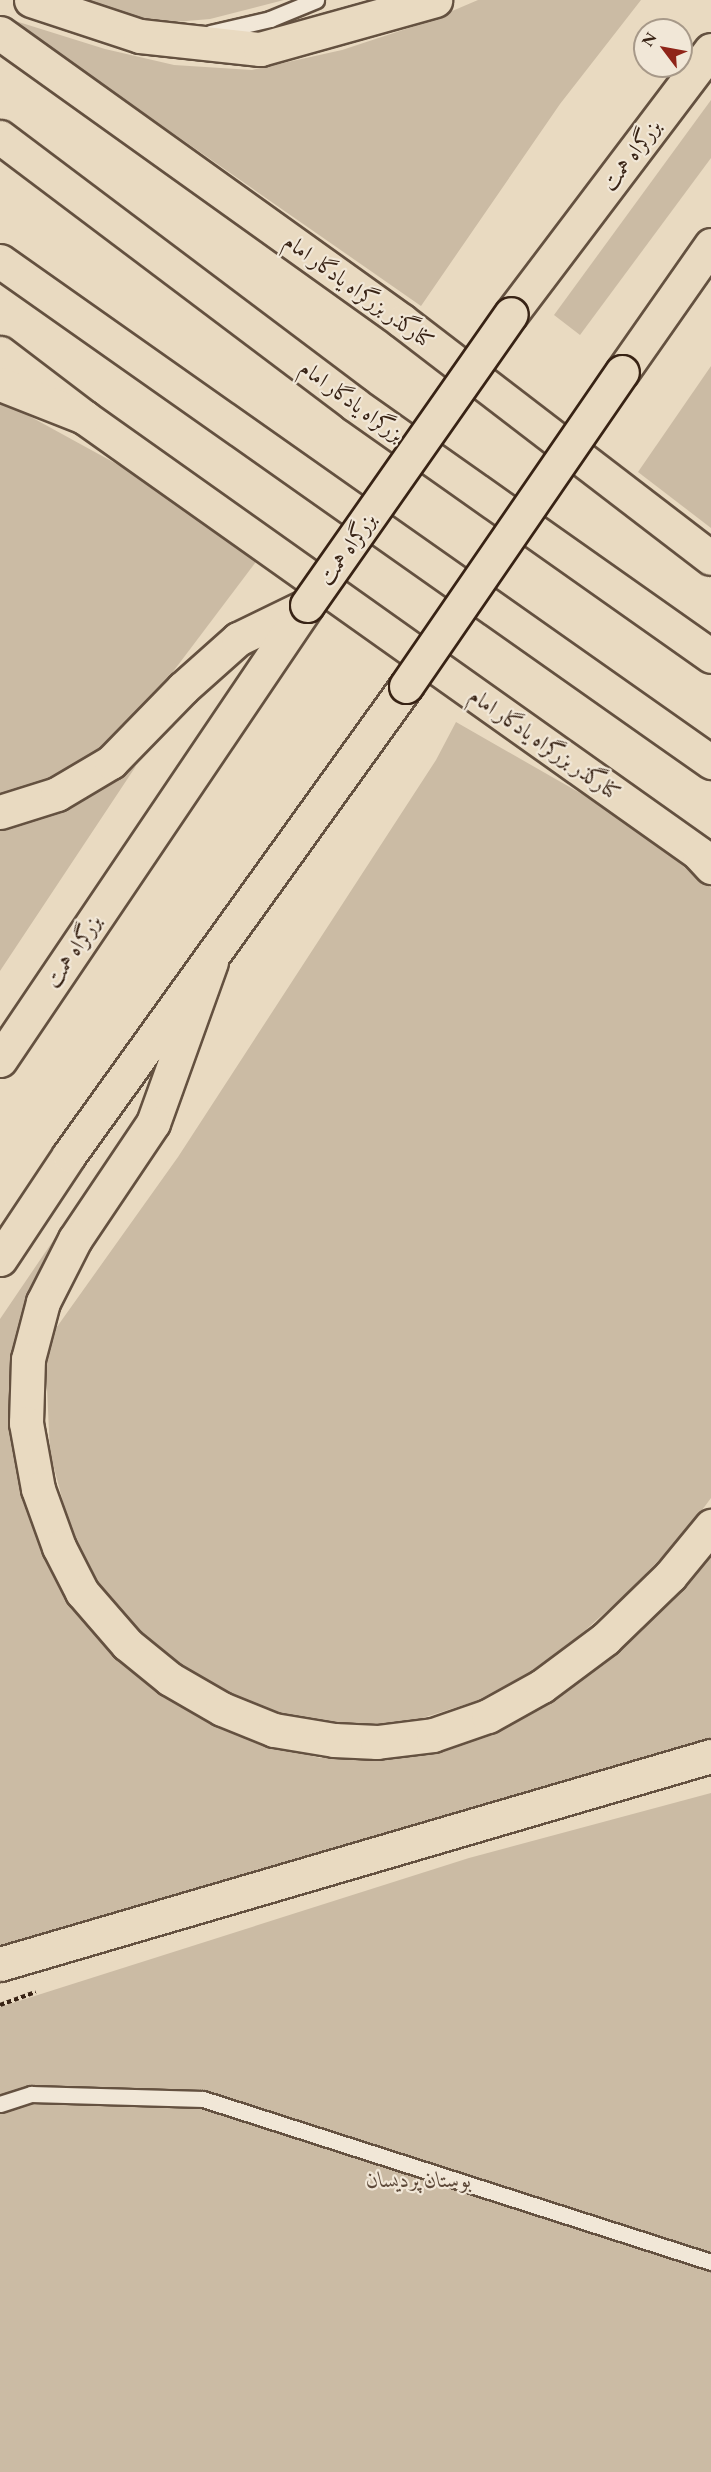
<!DOCTYPE html>
<meta charset="utf-8">
<style>
body{margin:0}
#map{position:relative;width:711px;height:2472px;overflow:hidden;background:#e9dac1;font-family:"EB Garamond",Amiri,serif}
div>[style]{position:absolute}
[style*='--x']{left:calc(var(--x)*1px);top:calc(var(--y)*1px);width:calc(var(--w)*1px);rotate:calc(var(--a)*1deg)}
.green>*{inset:0;background:#cbbba4}
.path>*{height:4px;margin-top:-2px;transform-origin:0;background:repeating-linear-gradient(90deg,#382315 0 4.5px,transparent 0 7.5px)}
.roads{filter:drop-shadow(2px 0 #645140) drop-shadow(-2px 0 #645140) drop-shadow(0 2px #645140) drop-shadow(0 -2px #645140)}
.lane>*{height:15px;margin:-7.5px;padding:0 7.5px;transform-origin:7.5px;border-radius:7.5px;background:#f1e7d7}
.primary>*{height:33px;margin:-16.5px;padding:0 16.5px;transform-origin:16.5px;border-radius:16.5px;background:#e9dac1}
.highway>*{height:33px;margin:-16.5px;padding:0 16.5px;transform-origin:16.5px;border-radius:16.5px;background:#e9dac1}
.bridges{filter:drop-shadow(2px 0 #382315) drop-shadow(-2px 0 #382315) drop-shadow(0 2px #382315) drop-shadow(0 -2px #382315)}
.highway-bridge>*{height:33px;margin:-16.5px;padding:0 16.5px;transform-origin:16.5px;border-radius:16.5px;background:#e9dac1}
span{translate:-50% -50%;white-space:nowrap;text-align:center;line-height:1.15;-webkit-text-stroke:4.5px #f1e7d7;paint-order:stroke}
.street-label{font-size:22px;color:#382315}
.park-label{font-size:22px;color:#5d4939;font-style:italic}
.north{position:absolute;left:633px;top:18px;width:60px;height:60px;box-sizing:border-box;background:#f1e7d7;border:2px solid #a79989;border-radius:50%;rotate:302deg;font-size:16px;font-weight:700;line-height:24px;text-align:center;color:#382315}
.north::after{content:'';display:block;margin:auto;width:21px;height:27px;background:#8f2418;clip-path:polygon(50% 0,100% 100%,50% 72%,0 100%)}
</style>
<div id="map">
<div class="green">
<i style="clip-path:polygon(75px 0,284px 0,210px 19px,163px 23px,134px 19px)"></i>
<i style="clip-path:polygon(478px 0,641px 0,560px 104px,421px 306px,9px 19px,105px 49px,174px 65px,252px 70px,342px 50px,424px 23px)"></i>
<i style="clip-path:polygon(711px 100px,711px 158px,580px 335px,554px 315px)"></i>
<i style="clip-path:polygon(711px 366px,711px 528px,638px 472px)"></i>
<i style="clip-path:polygon(0 400px,124px 468px,258px 559px,163px 685px,121px 731px,65px 774px,0 799px)"></i>
<i style="clip-path:polygon(456px 722px,615px 813px,711px 888px,711px 1498px,685px 1533px,630px 1590px,580px 1635px,529px 1673px,476px 1701px,410px 1722px,366px 1727px,309px 1726px,199px 1686px,123px 1620px,91px 1577px,70px 1528px,50px 1453px,46px 1367px,54px 1331px,178px 1157px,436px 760px)"></i>
<i style="clip-path:polygon(136px 766px,0 971px,0 830px,65px 810px)"></i>
<i style="clip-path:polygon(78px 1204px,58px 1244px,15px 1440px,147px 1681px,191px 1711px,253px 1741px,320px 1758px,381px 1757px,449px 1748px,521px 1717px,588px 1672px,711px 1552px,711px 1739px,0 1950px,0 1319px)"></i>
<i style="clip-path:polygon(711px 1793px,711px 2472px,0 2472px,0 2007px,469px 1858px)"></i>
</div>
<div class="path">
<i style="--x:0;--y:2005;--w:38;--a:-20"></i>
</div>
<div class="roads">
<div class="lane">
<i style="--x:210;--y:33;--w:62;--a:-13.1"></i>
<i style="--x:270;--y:19;--w:50;--a:-22.4"></i>
<i style="--x:0;--y:2104;--w:33;--a:-18"></i>
<i style="--x:31;--y:2094;--w:172;--a:1.7"></i>
<i style="--x:203;--y:2099;--w:534;--a:17.79"></i>
</div>
<div class="primary">
<i style="--x:0;--y:33;--w:495;--a:35.6"></i>
<i style="--x:402;--y:321;--w:389;--a:37.5"></i>
<i style="--x:0;--y:353;--w:106;--a:37.3"></i>
<i style="--x:84;--y:417;--w:769;--a:35.36"></i>
</div>
<div class="highway">
<i style="--x:31;--y:0;--w:115;--a:18.3"></i>
<i style="--x:140;--y:36;--w:121;--a:6.2"></i>
<i style="--x:260;--y:49;--w:182;--a:-15.6"></i>
<i style="--x:0;--y:137;--w:443;--a:37"></i>
<i style="--x:354;--y:404;--w:437;--a:35.2"></i>
<i style="--x:0;--y:261;--w:870;--a:35.17"></i>
<i style="--x:511;--y:314;--w:331;--a:-52.9"></i>
<i style="--x:622;--y:372;--w:155;--a:-55"></i>
<i style="--x:0;--y:384;--w:90;--a:21.4"></i>
<i style="--x:0;--y:812;--w:60;--a:-17.5"></i>
<i style="--x:57;--y:794;--w:63;--a:-30.7"></i>
<i style="--x:111;--y:762;--w:103;--a:-45.8"></i>
<i style="--x:183;--y:688;--w:74;--a:-41.7"></i>
<i style="--x:238;--y:639;--w:76;--a:-25.9"></i>
<i style="--x:699;--y:854;--w:18;--a:47"></i>
<i style="--x:211;--y:962;--w:171;--a:109.8"></i>
<i style="--x:153;--y:1123;--w:140;--a:123.9"></i>
<i style="--x:75;--y:1239;--w:71;--a:116.9"></i>
<i style="--x:43;--y:1302;--w:59;--a:104.7"></i>
<i style="--x:28;--y:1359;--w:64;--a:91.8"></i>
<i style="--x:26;--y:1423;--w:67;--a:79.7"></i>
<i style="--x:38;--y:1489;--w:62;--a:70.1"></i>
<i style="--x:59;--y:1547;--w:51;--a:62.9"></i>
<i style="--x:82;--y:1592;--w:69;--a:49.1"></i>
<i style="--x:127;--y:1644;--w:55;--a:39.1"></i>
<i style="--x:170;--y:1679;--w:60;--a:30"></i>
<i style="--x:222;--y:1709;--w:56;--a:22"></i>
<i style="--x:274;--y:1730;--w:61;--a:9.5"></i>
<i style="--x:334;--y:1740;--w:43;--a:2.7"></i>
<i style="--x:377;--y:1742;--w:56;--a:-7.1"></i>
<i style="--x:433;--y:1735;--w:58;--a:-19.1"></i>
<i style="--x:488;--y:1716;--w:62;--a:-29.1"></i>
<i style="--x:542;--y:1686;--w:79;--a:-36.7"></i>
<i style="--x:605;--y:1639;--w:91;--a:-44.1"></i>
<i style="--x:670;--y:1576;--w:65;--a:-50.6"></i>
<i style="--x:0;--y:1060;--w:549;--a:-55.99"></i>
<i style="--x:0;--y:1259;--w:125;--a:-56.4"></i>
<i style="--x:69;--y:1155;--w:578;--a:-54.3"></i>
<i style="--x:0;--y:1964;--w:741;--a:-16.31"></i>
</div>
</div>
<div class="bridges">
<div class="highway-bridge">
<i style="--x:307;--y:605;--w:355;--a:-55"></i>
<i style="--x:406;--y:686;--w:381;--a:-55.5"></i>
</div>
</div>
<div class="street-label">
<span style="left:631px;top:155px;rotate:-53deg">بزرگراه همت</span>
<span style="left:359px;top:291px;rotate:36deg">کنارگذر بزرگراه یادگار امام</span>
<span style="left:352px;top:401px;rotate:36deg">بزرگراه یادگار امام</span>
<span style="left:347px;top:549px;rotate:-55deg">بزرگراه همت</span>
<span style="left:545px;top:744px;rotate:35deg">کنارگذر بزرگراه یادگار امام</span>
<span style="left:73px;top:951px;rotate:-56deg">بزرگراه همت</span>
</div>
<div class="park-label">
<span style="left:419px;top:2180px">بوستان پردیسان</span>
</div>
<div class="north">N</div>
</div>
